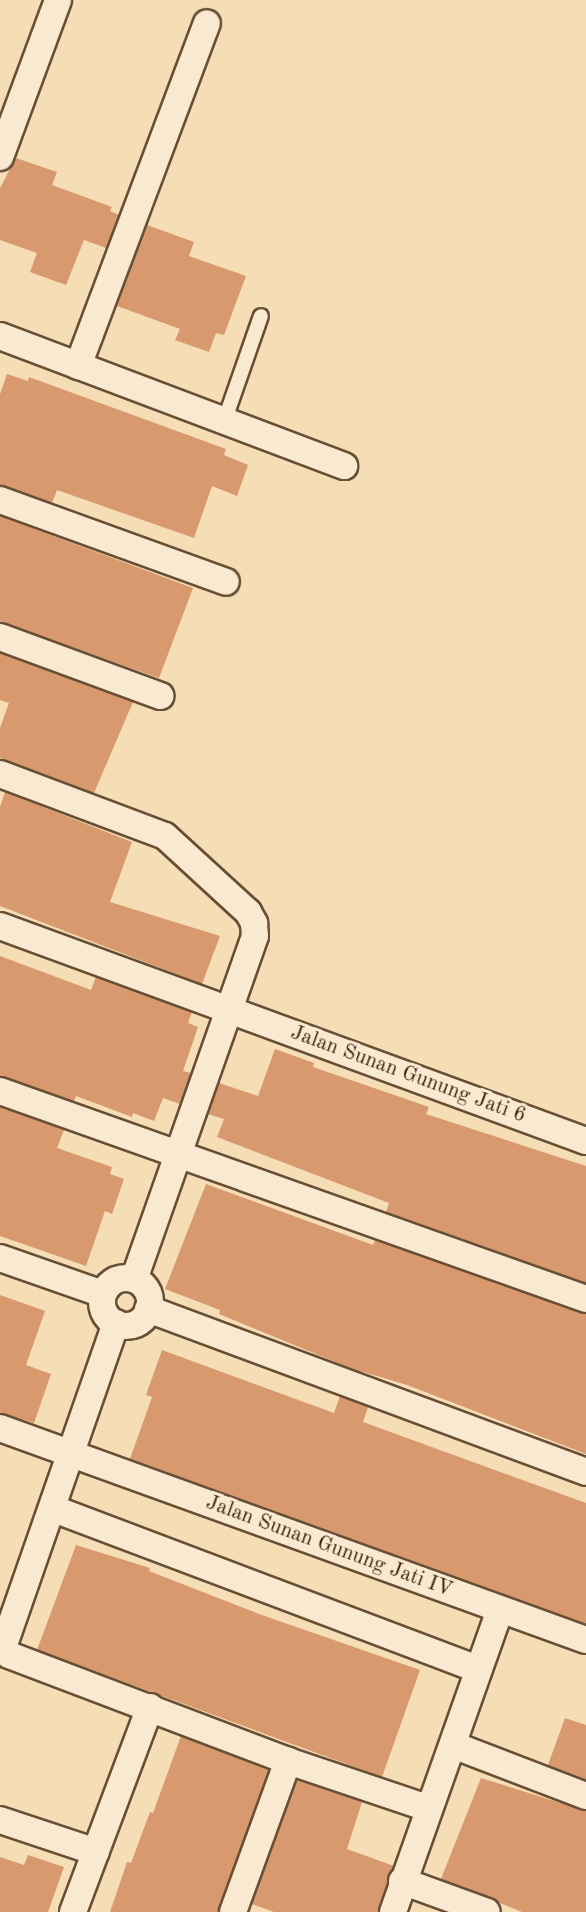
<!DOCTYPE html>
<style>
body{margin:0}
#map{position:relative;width:586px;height:1912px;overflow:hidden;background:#f5ddb6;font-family:"Old Standard TT",serif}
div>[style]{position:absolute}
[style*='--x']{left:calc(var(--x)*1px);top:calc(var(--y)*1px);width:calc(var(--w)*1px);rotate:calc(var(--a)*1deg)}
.building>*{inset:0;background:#d8996e}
.roads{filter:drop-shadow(2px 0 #674e34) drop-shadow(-2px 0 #674e34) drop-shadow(0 2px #674e34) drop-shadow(0 -2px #674e34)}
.lane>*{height:14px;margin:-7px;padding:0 7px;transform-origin:7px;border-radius:7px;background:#f8e9d0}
.street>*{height:26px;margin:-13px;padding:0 13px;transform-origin:13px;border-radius:13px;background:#f8e9d0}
.street>.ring{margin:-13px;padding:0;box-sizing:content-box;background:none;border:26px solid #f8e9d0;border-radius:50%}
span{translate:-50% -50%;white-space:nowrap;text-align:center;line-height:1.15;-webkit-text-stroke:6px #f8e9d0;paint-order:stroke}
.street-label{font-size:21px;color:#381e08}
</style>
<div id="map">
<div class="building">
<i style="clip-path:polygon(16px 158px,57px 172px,52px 185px,112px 207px,110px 211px,119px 215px,106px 248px,84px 240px,66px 285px,30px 272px,37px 253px,0 240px,0 188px)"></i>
<i style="clip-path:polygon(147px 225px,194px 242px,189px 256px,246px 276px,224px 335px,216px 333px,209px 352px,175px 340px,180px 329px,117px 306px)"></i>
<i style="clip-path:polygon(7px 374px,28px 381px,29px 377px,226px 449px,224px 455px,248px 465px,237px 496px,212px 486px,194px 538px,57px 490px,52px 503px,0 485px,0 394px)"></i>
<i style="clip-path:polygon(0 516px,193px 588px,159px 678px,0 622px)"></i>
<i style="clip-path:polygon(0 653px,133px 702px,94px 793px,0 758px,0 728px,9px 703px,0 700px)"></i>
<i style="clip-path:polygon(5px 792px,132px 842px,110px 902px,220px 936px,202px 984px,0 906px,0 807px)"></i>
<i style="clip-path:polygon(0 956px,91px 990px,96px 977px,192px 1012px,188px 1023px,198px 1027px,183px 1071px,191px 1073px,180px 1104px,163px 1098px,154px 1121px,133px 1113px,132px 1117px,76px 1096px,74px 1101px,0 1076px)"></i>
<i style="clip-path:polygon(275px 1049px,314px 1063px,313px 1067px,429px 1107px,426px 1114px,586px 1166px,586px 1283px,386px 1212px,389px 1203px,217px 1137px,224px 1119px,208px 1114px,219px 1083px,258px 1096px)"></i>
<i style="clip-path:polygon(0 1107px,64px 1130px,57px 1148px,112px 1167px,110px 1174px,124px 1179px,112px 1214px,105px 1211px,86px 1266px,0 1236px)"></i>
<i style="clip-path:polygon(206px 1184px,373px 1245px,375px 1240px,586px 1314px,586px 1454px,407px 1385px,350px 1368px,219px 1314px,220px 1310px,165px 1289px)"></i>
<i style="clip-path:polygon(0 1295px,45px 1311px,26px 1365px,51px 1374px,34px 1423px,0 1413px)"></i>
<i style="clip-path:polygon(162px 1350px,334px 1413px,340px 1396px,368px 1407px,363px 1422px,586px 1503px,586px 1624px,130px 1459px,152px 1397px,146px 1395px)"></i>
<i style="clip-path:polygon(76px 1545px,150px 1568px,149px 1571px,259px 1614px,420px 1670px,382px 1777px,37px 1650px)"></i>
<i style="clip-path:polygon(565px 1718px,586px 1725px,586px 1780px,548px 1765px)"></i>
<i style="clip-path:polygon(181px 1736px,269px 1770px,218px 1912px,110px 1912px,127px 1862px,131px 1863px,150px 1812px,153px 1813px)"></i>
<i style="clip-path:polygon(481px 1778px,586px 1811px,586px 1912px,522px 1912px,441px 1879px)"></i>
<i style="clip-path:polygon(297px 1780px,362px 1802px,347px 1849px,394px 1866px,378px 1912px,274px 1912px,252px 1904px)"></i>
<i style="clip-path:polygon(28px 1855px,64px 1867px,48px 1912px,0 1912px,0 1857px,24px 1865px)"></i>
</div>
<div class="roads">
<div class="lane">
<i style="--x:224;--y:422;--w:112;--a:-70.8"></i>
</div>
<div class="street">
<i style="--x:0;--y:157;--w:167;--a:-69.7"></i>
<i style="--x:0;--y:336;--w:368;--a:20.7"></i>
<i style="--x:78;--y:366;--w:366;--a:-69.4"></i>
<i style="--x:0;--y:500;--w:240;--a:19.9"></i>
<i style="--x:0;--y:637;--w:171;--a:20.2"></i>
<i style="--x:0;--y:774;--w:176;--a:20.6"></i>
<i style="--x:165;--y:836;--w:113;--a:42.5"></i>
<i style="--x:248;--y:912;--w:13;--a:61"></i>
<i style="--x:254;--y:923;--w:13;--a:86"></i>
<i style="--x:255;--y:936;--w:364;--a:109.4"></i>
<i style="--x:0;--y:926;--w:624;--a:20.15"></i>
<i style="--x:0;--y:1091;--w:622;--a:19.54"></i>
<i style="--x:0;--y:1258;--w:109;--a:19.3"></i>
<i class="ring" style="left:102px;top:1278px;width:22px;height:22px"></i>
<i style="--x:148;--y:1309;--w:467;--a:20.4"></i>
<i style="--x:116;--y:1323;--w:344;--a:109.2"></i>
<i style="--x:3;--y:1648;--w:9;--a:49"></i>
<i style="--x:9;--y:1655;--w:298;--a:20.8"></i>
<i style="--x:288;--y:1761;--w:148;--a:18.6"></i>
<i style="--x:0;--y:1428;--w:623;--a:19.89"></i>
<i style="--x:54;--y:1509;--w:454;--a:20.7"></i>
<i style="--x:453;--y:1745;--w:142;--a:21"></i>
<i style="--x:0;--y:1820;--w:101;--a:18.4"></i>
<i style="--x:402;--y:1881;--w:90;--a:20"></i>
<i style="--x:73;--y:1912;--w:219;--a:-69.4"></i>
<i style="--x:233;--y:1912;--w:161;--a:-70"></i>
<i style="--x:393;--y:1912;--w:320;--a:-70.5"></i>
</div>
</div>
<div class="street-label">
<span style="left:408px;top:1075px;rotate:20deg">Jalan Sunan Gunung Jati 6</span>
<span style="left:329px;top:1547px;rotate:20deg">Jalan Sunan Gunung Jati IV</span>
</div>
</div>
